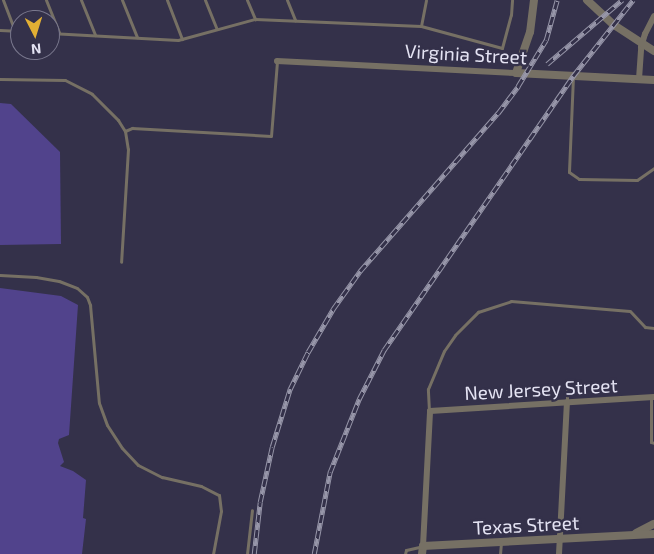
<!DOCTYPE html>
<style>
body{margin:0}
#map{position:relative;width:654px;height:554px;overflow:hidden;background:#34314a;font-family:"Exo 2",sans-serif}
div>[style]{position:absolute}
[style*='--x']{left:calc(var(--x)*1px);top:calc(var(--y)*1px);width:calc(var(--w)*1px);rotate:calc(var(--a)*1deg)}
.water>*{inset:0;background:#51438c}
.service>*{height:3px;margin:-1.5px;padding:0 1.5px;transform-origin:1.5px;border-radius:1.5px;background:#767064}
.minor>*{height:6px;margin:-3px;padding:0 3px;transform-origin:3px;border-radius:3px;background:#767064}
.tertiary>*{height:8px;margin:-4px;padding:0 4px;transform-origin:4px;border-radius:4px;background:#767064}
.rail>*{height:4.5px;margin-top:-2.25px;transform-origin:0;background:repeating-linear-gradient(90deg,#34314a 0 8px,#9796a9 0 16px);box-sizing:border-box;border-block:1px solid #9796a9}
span{translate:-50% -50%;white-space:nowrap;text-align:center;line-height:1.15;-webkit-text-stroke:5px #34314a;paint-order:stroke}
.street-label{font-size:19px;color:#e4e3f3}
.north{position:absolute;left:10px;top:10px;width:50px;height:50px;box-sizing:border-box;background:#34314a;border:1px solid #7a788e;border-radius:50%;rotate:175deg;font-size:14px;font-weight:700;line-height:20px;text-align:center;color:#e4e3f3}
.north::after{content:'';display:block;margin:auto;width:18px;height:22px;background:#e2af34;clip-path:polygon(50% 0,100% 100%,50% 72%,0 100%)}
</style>
<div id="map">
<div class="water">
<i style="clip-path:polygon(0 103px,11px 104px,60px 152px,61px 244px,0 245px)"></i>
<i style="clip-path:polygon(0 288px,61px 296px,78px 305px,69px 435px,59px 439px,58px 443px,64px 462px,60px 466px,73px 471px,86px 480px,83px 518px,86px 519px,82px 554px,0 554px)"></i>
</div>
<div class="service">
<i style="--x:3;--y:0;--w:33;--a:69"></i>
<i style="--x:46;--y:0;--w:35;--a:68"></i>
<i style="--x:81;--y:0;--w:38;--a:68"></i>
<i style="--x:122;--y:0;--w:40;--a:68"></i>
<i style="--x:167;--y:0;--w:42;--a:69"></i>
<i style="--x:205;--y:0;--w:31;--a:68"></i>
<i style="--x:247;--y:0;--w:21;--a:67"></i>
<i style="--x:287;--y:0;--w:22;--a:68"></i>
<i style="--x:421;--y:26;--w:26;--a:-79"></i>
<i style="--x:0;--y:30;--w:20;--a:3"></i>
<i style="--x:50;--y:33;--w:128;--a:3.1"></i>
<i style="--x:178;--y:40;--w:80;--a:-15.3"></i>
<i style="--x:255;--y:19;--w:166;--a:2.4"></i>
<i style="--x:421;--y:26;--w:84;--a:15.2"></i>
<i style="--x:502;--y:48;--w:34;--a:-75"></i>
<i style="--x:511;--y:15;--w:15;--a:-86"></i>
<i style="--x:573;--y:76;--w:96;--a:92.4"></i>
<i style="--x:569;--y:172;--w:12;--a:35"></i>
<i style="--x:579;--y:179;--w:58;--a:1"></i>
<i style="--x:637;--y:180;--w:21;--a:-35"></i>
<i style="--x:0;--y:79;--w:65;--a:0.9"></i>
<i style="--x:65;--y:80;--w:30;--a:27"></i>
<i style="--x:92;--y:94;--w:37;--a:45"></i>
<i style="--x:118;--y:120;--w:13;--a:58"></i>
<i style="--x:125;--y:131;--w:18;--a:81"></i>
<i style="--x:128;--y:149;--w:113;--a:93.5"></i>
<i style="--x:125;--y:131;--w:8;--a:-23"></i>
<i style="--x:132;--y:128;--w:139;--a:3.3"></i>
<i style="--x:271;--y:136;--w:75;--a:-85.4"></i>
<i style="--x:0;--y:275;--w:36;--a:3"></i>
<i style="--x:36;--y:277;--w:23;--a:10"></i>
<i style="--x:59;--y:281;--w:19;--a:21"></i>
<i style="--x:77;--y:288;--w:13;--a:42"></i>
<i style="--x:87;--y:297;--w:9;--a:69"></i>
<i style="--x:90;--y:305;--w:98;--a:84.8"></i>
<i style="--x:99;--y:403;--w:23;--a:70"></i>
<i style="--x:107;--y:425;--w:27;--a:57"></i>
<i style="--x:122;--y:448;--w:23;--a:47"></i>
<i style="--x:138;--y:465;--w:27;--a:27"></i>
<i style="--x:162;--y:477;--w:40;--a:13"></i>
<i style="--x:201;--y:486;--w:20;--a:27"></i>
<i style="--x:219;--y:495;--w:16;--a:83"></i>
<i style="--x:221;--y:511;--w:44;--a:100.5"></i>
<i style="--x:651;--y:398;--w:44;--a:90"></i>
<i style="--x:651;--y:442;--w:3;--a:18"></i>
<i style="--x:567;--y:402;--w:17;--a:-90"></i>
<i style="--x:429;--y:411;--w:22;--a:-93"></i>
<i style="--x:428;--y:389;--w:41;--a:-67.2"></i>
<i style="--x:444;--y:351;--w:19;--a:-55"></i>
<i style="--x:455;--y:335;--w:33;--a:-45"></i>
<i style="--x:478;--y:312;--w:35;--a:-18"></i>
<i style="--x:511;--y:301;--w:119;--a:4.8"></i>
<i style="--x:630;--y:311;--w:22;--a:47"></i>
<i style="--x:645;--y:327;--w:9;--a:6"></i>
<i style="--x:247;--y:554;--w:44;--a:-83.5"></i>
<i style="--x:405;--y:554;--w:4;--a:-76"></i>
<i style="--x:406;--y:550;--w:17;--a:-13"></i>
<i style="--x:500;--y:554;--w:12;--a:-85"></i>
</div>
<div class="minor">
<i style="--x:277;--y:61;--w:239;--a:2.9"></i>
<i style="--x:639;--y:79;--w:32;--a:-86"></i>
<i style="--x:641;--y:47;--w:14;--a:-73"></i>
<i style="--x:645;--y:34;--w:20;--a:-63"></i>
<i style="--x:423;--y:546;--w:135;--a:-87"></i>
<i style="--x:430;--y:411;--w:224;--a:-3.6"></i>
<i style="--x:559;--y:554;--w:152;--a:-87"></i>
</div>
<div class="tertiary">
<i style="--x:534;--y:0;--w:32;--a:97"></i>
<i style="--x:530;--y:32;--w:43;--a:108.9"></i>
<i style="--x:516;--y:73;--w:138;--a:2.9"></i>
<i style="--x:587;--y:0;--w:37;--a:43"></i>
<i style="--x:614;--y:25;--w:48;--a:33"></i>
<i style="--x:636;--y:533;--w:20;--a:-27"></i>
<i style="--x:422;--y:554;--w:8;--a:-83"></i>
<i style="--x:423;--y:546;--w:231;--a:-3"></i>
</div>
<div class="rail">
<i style="--x:547;--y:64;--w:99;--a:-40.5"></i>
<i style="--x:254;--y:554;--w:52;--a:-83.4"></i>
<i style="--x:260;--y:502;--w:56;--a:-77.7"></i>
<i style="--x:272;--y:447;--w:61;--a:-72.8"></i>
<i style="--x:290;--y:389;--w:41;--a:-64.1"></i>
<i style="--x:308;--y:352;--w:50;--a:-59.8"></i>
<i style="--x:333;--y:309;--w:47;--a:-54.6"></i>
<i style="--x:360;--y:271;--w:210;--a:-48.9"></i>
<i style="--x:498;--y:113;--w:34;--a:-53"></i>
<i style="--x:518;--y:86;--w:54;--a:-58.7"></i>
<i style="--x:546;--y:40;--w:41;--a:-74.6"></i>
<i style="--x:314;--y:554;--w:84;--a:-79"></i>
<i style="--x:330;--y:472;--w:79;--a:-68.3"></i>
<i style="--x:359;--y:399;--w:55;--a:-63"></i>
<i style="--x:384;--y:350;--w:333;--a:-55.4"></i>
<i style="--x:573;--y:76;--w:97;--a:-51.7"></i>
</div>
<div class="street-label">
<span style="left:466px;top:54px;rotate:3deg">Virginia Street</span>
<span style="left:541px;top:389px;rotate:-3deg">New Jersey Street</span>
<span style="left:526px;top:525px;rotate:-3deg">Texas Street</span>
</div>
<div class="north">N</div>
</div>
